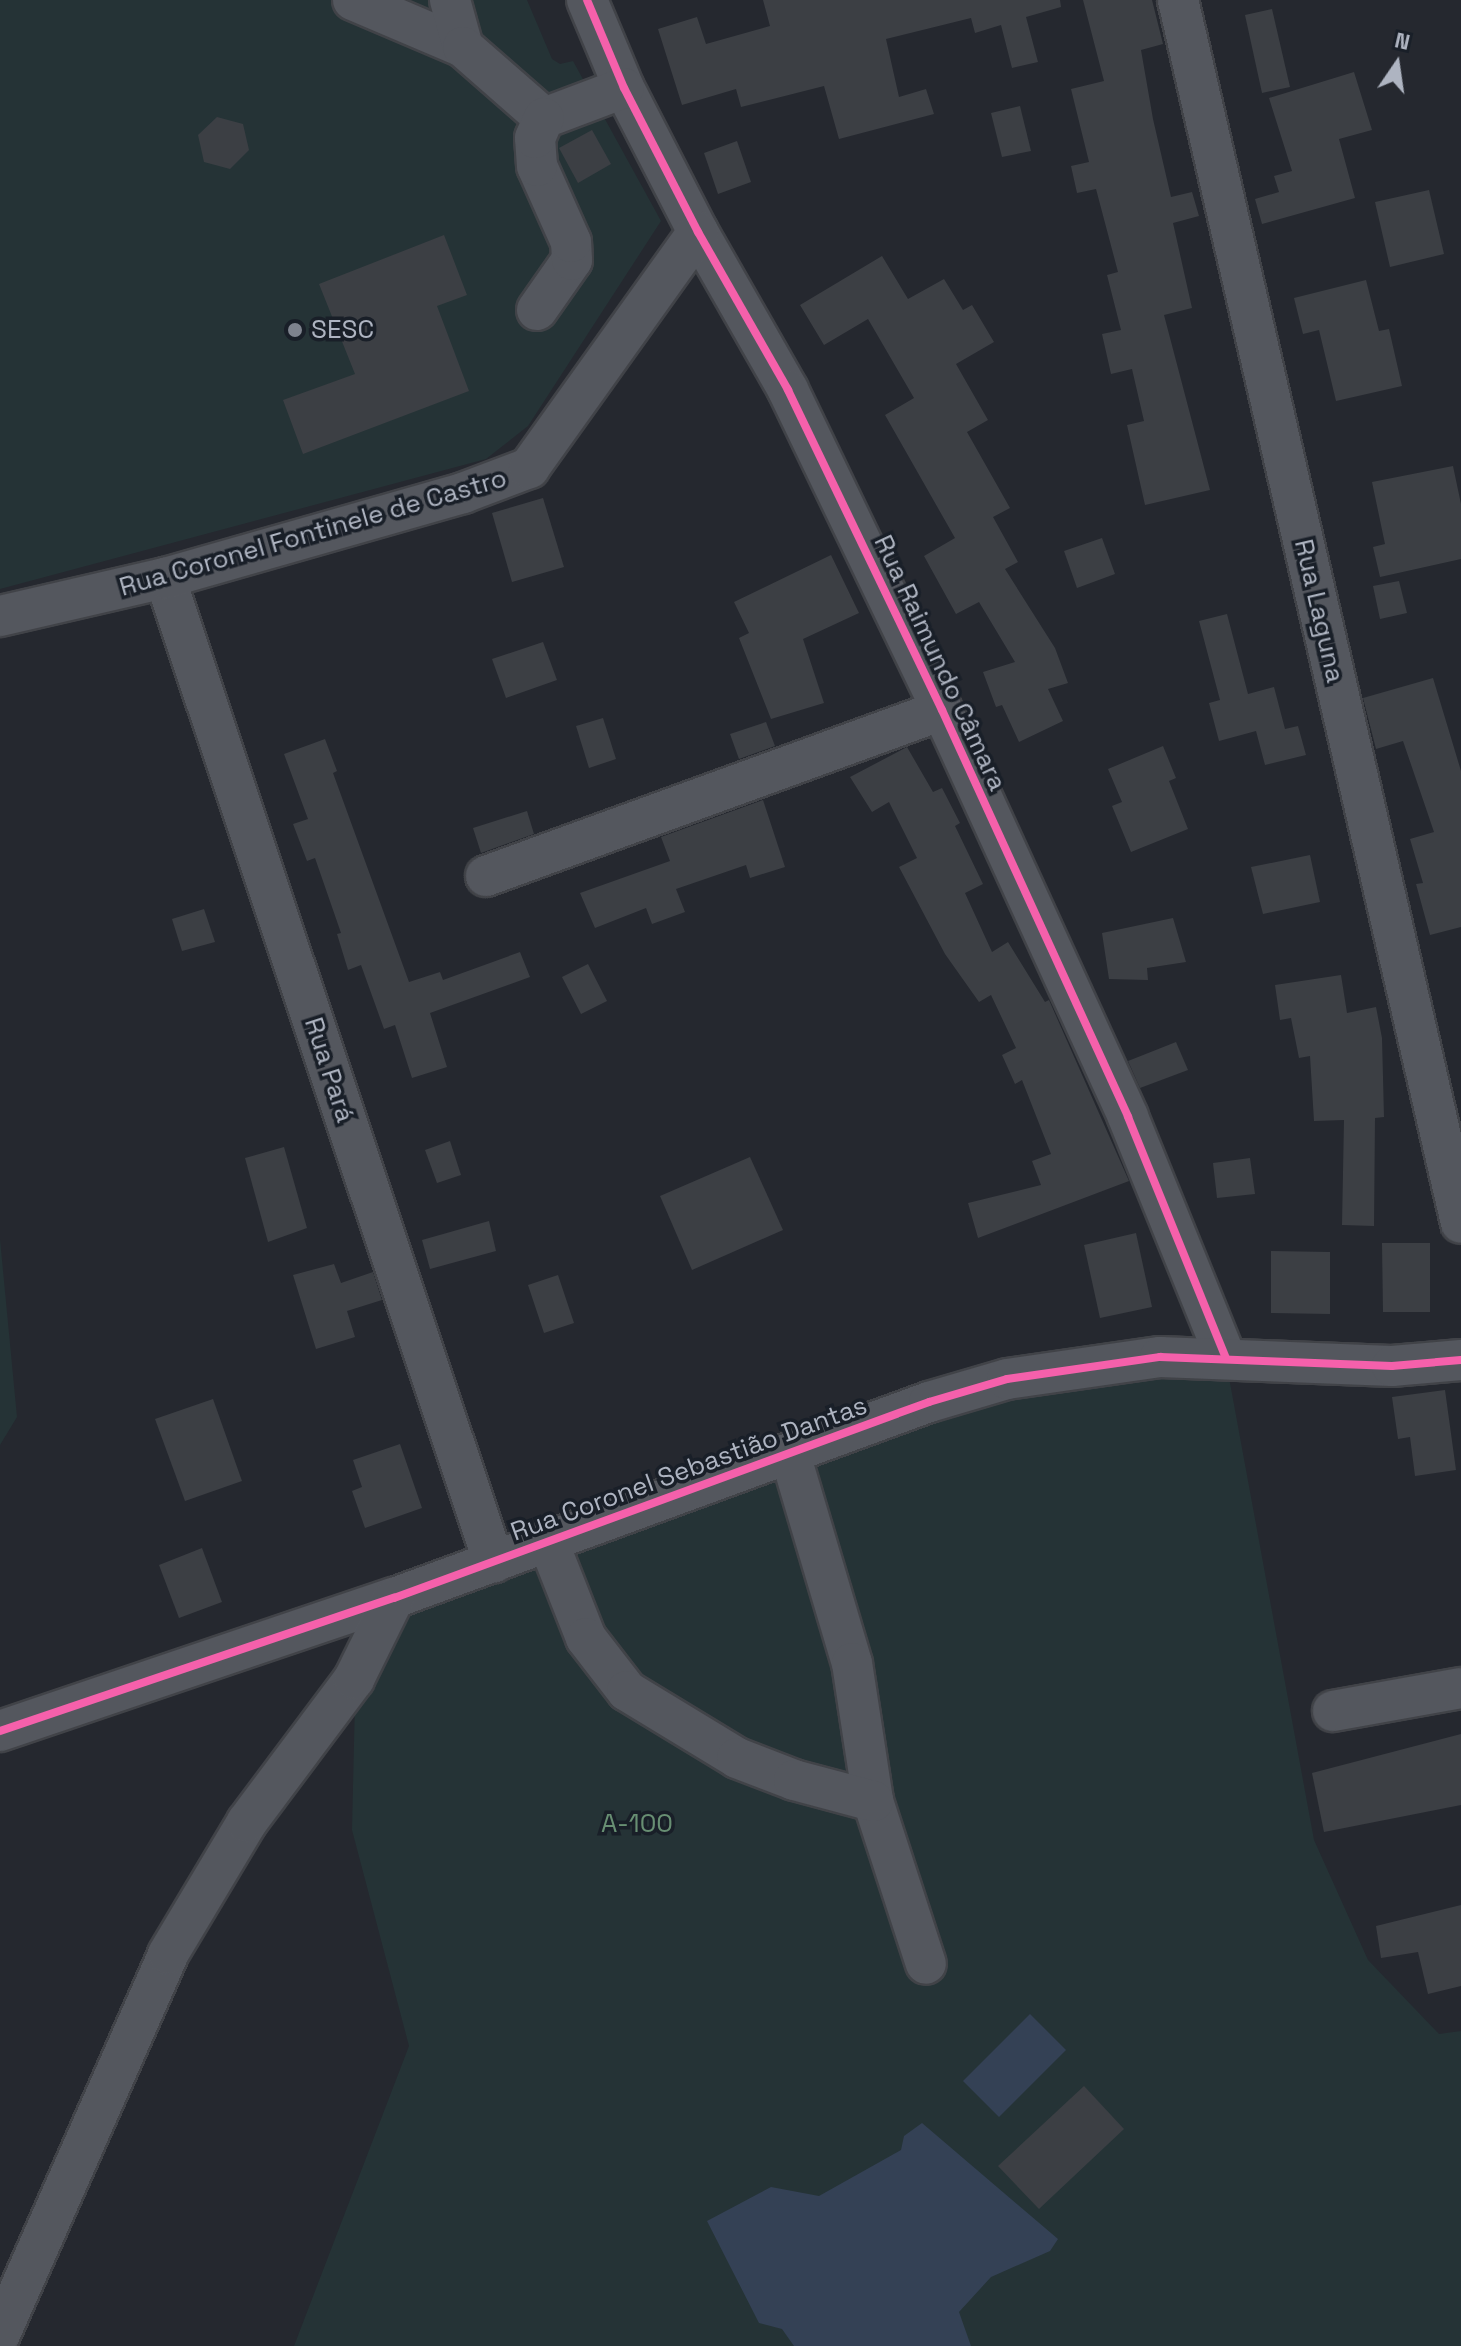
<!DOCTYPE html>
<meta charset="utf-8">
<style>
body{margin:0}
#map{position:relative;width:1461px;height:2346px;overflow:hidden;background:#25282f;font-family:"Space Grotesk",sans-serif}
div>[style]{position:absolute}
[style*='--x']{left:calc(var(--x)*1px);top:calc(var(--y)*1px);width:calc(var(--w)*1px);rotate:calc(var(--a)*1deg)}
.green>*{inset:0;background:#253336}
.water>*{inset:0;background:#344155}
.building>*{inset:0;background:#3c3f44}
.roads{filter:drop-shadow(2px 0 #414348) drop-shadow(-2px 0 #414348) drop-shadow(0 2px #414348) drop-shadow(0 -2px #414348)}
.minor>*{height:40px;margin:-20px;padding:0 20px;transform-origin:20px;border-radius:20px;background:#54575e}
.cycleway>*{height:8px;margin:-4px;padding:0 4px;transform-origin:4px;border-radius:4px;background:#f560ab}
.dots>*{width:22px;height:22px;translate:-50% -50%;box-sizing:border-box;border:4px solid #191f28;border-radius:50%}
span{translate:-50% -50%;white-space:nowrap;text-align:center;line-height:1.15;-webkit-text-stroke:7px #191f28;paint-order:stroke}
.poi-label{font-size:26px;color:#aeb4c1}
.left{translate:0 -50%;text-align:left}
.street-label{font-size:26px;color:#aeb4c1}
.park-label{font-size:26px;color:#688f73}
.north{position:absolute;left:1357px;top:24px;width:80px;height:80px;-webkit-text-stroke:6px #191f28;paint-order:stroke;rotate:13deg;font-size:22px;font-weight:700;line-height:32px;text-align:center;color:#aeb4c1}
.north::after{content:'';display:block;margin:auto;width:28px;height:36px;background:#aeb4c1;clip-path:polygon(50% 0,100% 100%,50% 72%,0 100%)}
</style>
<div id="map">
<div class="green">
<i style="clip-path:polygon(0 0,527px 0,552px 59px,560px 64px,573px 61px,661px 221px,528px 426px,486px 459px,0 589px)"></i>
<i style="clip-path:polygon(0 1239px,17px 1417px,0 1445px)"></i>
<i style="clip-path:polygon(1228px 1372px,1314px 1840px,1368px 1960px,1439px 2034px,1461px 2031px,1461px 2346px,294px 2346px,409px 2046px,352px 1830px,355px 1700px,402px 1607px,986px 1400px,1090px 1380px)"></i>
</div>
<div class="water">
<i style="clip-path:polygon(1030px 2014px,1066px 2050px,999px 2117px,963px 2081px)"></i>
<i style="clip-path:polygon(922px 2123px,1058px 2239px,1050px 2251px,991px 2277px,959px 2312px,971px 2346px,794px 2346px,782px 2329px,759px 2323px,707px 2221px,771px 2187px,819px 2196px,901px 2150px,904px 2136px)"></i>
</div>
<div class="building">
<i style="clip-path:polygon(763px 0,1060px 0,1061px 7px,1026px 17px,1038px 62px,1012px 68px,1001px 25px,975px 33px,971px 18px,886px 39px,899px 97px,926px 89px,934px 114px,839px 139px,824px 86px,741px 107px,736px 89px,682px 105px,658px 29px,697px 17px,706px 44px,770px 26px)"></i>
<i style="clip-path:polygon(1083px 0,1152px 0,1163px 44px,1141px 50px,1153px 119px,1171px 197px,1192px 192px,1199px 216px,1173px 223px,1192px 308px,1164px 315px,1210px 490px,1145px 505px,1127px 425px,1144px 421px,1132px 369px,1111px 374px,1102px 334px,1121px 330px,1107px 275px,1118px 272px,1096px 189px,1077px 193px,1071px 166px,1089px 162px,1071px 89px,1104px 81px)"></i>
<i style="clip-path:polygon(1272px 9px,1290px 87px,1262px 93px,1245px 15px)"></i>
<i style="clip-path:polygon(1354px 72px,1372px 130px,1339px 139px,1355px 198px,1262px 224px,1255px 199px,1279px 192px,1274px 176px,1292px 171px,1269px 98px)"></i>
<i style="clip-path:polygon(1020px 106px,1031px 151px,1002px 157px,991px 113px)"></i>
<i style="clip-path:polygon(217px 117px,243px 124px,249px 150px,230px 169px,204px 162px,198px 135px)"></i>
<i style="clip-path:polygon(592px 130px,611px 164px,578px 183px,559px 148px)"></i>
<i style="clip-path:polygon(737px 141px,751px 182px,718px 194px,704px 153px)"></i>
<i style="clip-path:polygon(1429px 190px,1444px 254px,1390px 267px,1375px 202px)"></i>
<i style="clip-path:polygon(444px 235px,467px 295px,437px 306px,469px 391px,303px 454px,283px 400px,355px 374px,319px 284px)"></i>
<i style="clip-path:polygon(882px 256px,908px 299px,944px 279px,963px 310px,972px 305px,994px 342px,956px 364px,988px 420px,967px 432px,1010px 508px,993px 517px,1018px 562px,1005px 569px,1055px 648px,1068px 683px,1048px 689px,1063px 721px,1019px 742px,1002px 705px,996px 707px,983px 672px,1015px 662px,979px 602px,956px 614px,924px 556px,955px 538px,885px 415px,914px 398px,868px 319px,824px 345px,800px 305px)"></i>
<i style="clip-path:polygon(1366px 280px,1379px 331px,1389px 329px,1402px 386px,1336px 401px,1319px 330px,1303px 334px,1294px 298px)"></i>
<i style="clip-path:polygon(1453px 466px,1461px 504px,1461px 559px,1380px 577px,1373px 547px,1385px 544px,1372px 482px)"></i>
<i style="clip-path:polygon(543px 498px,564px 567px,512px 582px,492px 513px)"></i>
<i style="clip-path:polygon(1102px 538px,1115px 574px,1077px 588px,1064px 551px)"></i>
<i style="clip-path:polygon(831px 555px,859px 613px,803px 639px,824px 703px,771px 719px,739px 638px,749px 633px,734px 602px)"></i>
<i style="clip-path:polygon(1399px 581px,1407px 613px,1380px 619px,1373px 586px)"></i>
<i style="clip-path:polygon(1227px 614px,1248px 694px,1274px 687px,1285px 729px,1298px 726px,1306px 755px,1265px 765px,1256px 731px,1219px 741px,1209px 703px,1220px 700px,1199px 621px)"></i>
<i style="clip-path:polygon(543px 642px,557px 680px,506px 698px,492px 659px)"></i>
<i style="clip-path:polygon(1433px 678px,1461px 771px,1461px 927px,1430px 935px,1416px 884px,1423px 883px,1410px 839px,1434px 832px,1403px 741px,1376px 749px,1363px 698px)"></i>
<i style="clip-path:polygon(603px 718px,616px 759px,589px 768px,576px 726px)"></i>
<i style="clip-path:polygon(766px 722px,775px 746px,739px 759px,730px 734px)"></i>
<i style="clip-path:polygon(325px 739px,337px 771px,333px 773px,409px 982px,440px 972px,443px 980px,520px 952px,530px 977px,430px 1013px,447px 1067px,412px 1078px,395px 1025px,384px 1029px,361px 965px,348px 970px,337px 934px,341px 933px,315px 858px,307px 861px,293px 824px,308px 819px,284px 754px)"></i>
<i style="clip-path:polygon(1163px 746px,1176px 778px,1169px 781px,1188px 829px,1131px 852px,1112px 806px,1122px 802px,1108px 769px)"></i>
<i style="clip-path:polygon(907px 747px,933px 792px,942px 788px,960px 823px,955px 826px,983px 884px,965px 893px,992px 952px,1008px 942px,1045px 1002px,1049px 1000px,1129px 1181px,978px 1238px,968px 1203px,1041px 1185px,1032px 1161px,1051px 1154px,1022px 1080px,1015px 1084px,1002px 1055px,1016px 1048px,991px 995px,979px 1002px,945px 954px,899px 867px,917px 858px,889px 802px,872px 812px,850px 777px)"></i>
<i style="clip-path:polygon(763px 800px,785px 867px,750px 878px,746px 865px,676px 889px,685px 912px,652px 924px,646px 908px,595px 928px,580px 893px,670px 861px,661px 837px)"></i>
<i style="clip-path:polygon(527px 811px,534px 834px,481px 853px,473px 828px)"></i>
<i style="clip-path:polygon(1310px 855px,1320px 902px,1263px 914px,1251px 867px)"></i>
<i style="clip-path:polygon(204px 909px,215px 942px,182px 951px,172px 919px)"></i>
<i style="clip-path:polygon(1173px 918px,1186px 962px,1147px 968px,1148px 980px,1109px 979px,1102px 933px)"></i>
<i style="clip-path:polygon(588px 964px,607px 1001px,581px 1014px,562px 977px)"></i>
<i style="clip-path:polygon(1341px 975px,1347px 1013px,1376px 1007px,1382px 1038px,1384px 1117px,1375px 1118px,1374px 1226px,1342px 1225px,1344px 1120px,1314px 1121px,1310px 1056px,1299px 1058px,1291px 1018px,1280px 1020px,1275px 985px)"></i>
<i style="clip-path:polygon(1176px 1042px,1188px 1070px,1140px 1088px,1128px 1061px)"></i>
<i style="clip-path:polygon(450px 1141px,461px 1175px,437px 1183px,425px 1150px)"></i>
<i style="clip-path:polygon(284px 1147px,307px 1228px,268px 1242px,245px 1158px)"></i>
<i style="clip-path:polygon(750px 1157px,783px 1230px,692px 1270px,660px 1196px)"></i>
<i style="clip-path:polygon(1250px 1158px,1255px 1194px,1217px 1198px,1213px 1163px)"></i>
<i style="clip-path:polygon(489px 1221px,496px 1251px,430px 1269px,422px 1240px)"></i>
<i style="clip-path:polygon(1136px 1233px,1152px 1307px,1100px 1318px,1084px 1245px)"></i>
<i style="clip-path:polygon(1382px 1243px,1430px 1243px,1430px 1312px,1383px 1312px)"></i>
<i style="clip-path:polygon(1271px 1251px,1330px 1252px,1330px 1314px,1271px 1313px)"></i>
<i style="clip-path:polygon(334px 1264px,341px 1283px,373px 1272px,382px 1300px,347px 1311px,355px 1337px,316px 1349px,293px 1275px)"></i>
<i style="clip-path:polygon(558px 1275px,574px 1323px,544px 1333px,528px 1285px)"></i>
<i style="clip-path:polygon(1445px 1390px,1456px 1470px,1415px 1476px,1410px 1437px,1398px 1439px,1392px 1397px)"></i>
<i style="clip-path:polygon(213px 1399px,242px 1481px,185px 1501px,155px 1419px)"></i>
<i style="clip-path:polygon(400px 1444px,422px 1508px,365px 1528px,352px 1491px,362px 1487px,353px 1460px)"></i>
<i style="clip-path:polygon(202px 1548px,222px 1602px,179px 1618px,159px 1565px)"></i>
<i style="clip-path:polygon(1461px 1734px,1461px 1805px,1324px 1832px,1312px 1773px)"></i>
<i style="clip-path:polygon(1461px 1905px,1461px 1986px,1428px 1994px,1418px 1952px,1381px 1958px,1376px 1926px)"></i>
<i style="clip-path:polygon(1084px 2086px,1124px 2129px,1039px 2209px,998px 2166px)"></i>
</div>
<div class="roads">
<div class="minor">
<i style="--x:353;--y:0;--w:120;--a:23.1"></i>
<i style="--x:463;--y:47;--w:49;--a:-105.5"></i>
<i style="--x:587;--y:0;--w:95;--a:67.2"></i>
<i style="--x:624;--y:88;--w:162;--a:62.8"></i>
<i style="--x:698;--y:232;--w:182;--a:60.3"></i>
<i style="--x:788;--y:390;--w:355;--a:64.3"></i>
<i style="--x:942;--y:710;--w:447;--a:65.4"></i>
<i style="--x:1128;--y:1117;--w:260;--a:67.9"></i>
<i style="--x:1178;--y:0;--w:1255;--a:76.97"></i>
<i style="--x:463;--y:47;--w:108;--a:41.2"></i>
<i style="--x:544;--y:118;--w:85;--a:-20.6"></i>
<i style="--x:537;--y:310;--w:61;--a:-55"></i>
<i style="--x:572;--y:260;--w:18;--a:-93"></i>
<i style="--x:571;--y:242;--w:83;--a:-114.1"></i>
<i style="--x:537;--y:166;--w:28;--a:-94"></i>
<i style="--x:535;--y:138;--w:22;--a:-66"></i>
<i style="--x:165;--y:578;--w:1038;--a:71.53"></i>
<i style="--x:0;--y:616;--w:169;--a:-13"></i>
<i style="--x:165;--y:578;--w:310;--a:-15.9"></i>
<i style="--x:463;--y:493;--w:71;--a:-20.7"></i>
<i style="--x:529;--y:468;--w:290;--a:-54.4"></i>
<i style="--x:486;--y:876;--w:485;--a:-20"></i>
<i style="--x:790;--y:1454;--w:218;--a:73.5"></i>
<i style="--x:852;--y:1663;--w:140;--a:81.3"></i>
<i style="--x:873;--y:1801;--w:171;--a:72"></i>
<i style="--x:549;--y:1544;--w:101;--a:68.5"></i>
<i style="--x:586;--y:1638;--w:67;--a:52.3"></i>
<i style="--x:627;--y:1691;--w:129;--a:31.3"></i>
<i style="--x:737;--y:1758;--w:61;--a:21.1"></i>
<i style="--x:794;--y:1780;--w:82;--a:14.9"></i>
<i style="--x:1333;--y:1711;--w:130;--a:-10.2"></i>
<i style="--x:0;--y:1731;--w:416;--a:-18.7"></i>
<i style="--x:394;--y:1598;--w:570;--a:-20.12"></i>
<i style="--x:929;--y:1402;--w:81;--a:-16.4"></i>
<i style="--x:1007;--y:1379;--w:155;--a:-8.2"></i>
<i style="--x:1160;--y:1357;--w:232;--a:2.2"></i>
<i style="--x:1392;--y:1366;--w:69;--a:-5"></i>
<i style="--x:0;--y:2334;--w:415;--a:-66.1"></i>
<i style="--x:168;--y:1954;--w:154;--a:-59.1"></i>
<i style="--x:247;--y:1822;--w:179;--a:-53.2"></i>
<i style="--x:354;--y:1679;--w:90;--a:-63.7"></i>
</div>
</div>
<div class="cycleway">
<i style="--x:587;--y:0;--w:95;--a:67.2"></i>
<i style="--x:624;--y:88;--w:162;--a:62.8"></i>
<i style="--x:698;--y:232;--w:182;--a:60.3"></i>
<i style="--x:788;--y:390;--w:355;--a:64.3"></i>
<i style="--x:942;--y:710;--w:447;--a:65.4"></i>
<i style="--x:1128;--y:1117;--w:260;--a:67.9"></i>
<i style="--x:0;--y:1731;--w:416;--a:-18.7"></i>
<i style="--x:394;--y:1598;--w:570;--a:-20.12"></i>
<i style="--x:929;--y:1402;--w:81;--a:-16.4"></i>
<i style="--x:1007;--y:1379;--w:155;--a:-8.2"></i>
<i style="--x:1160;--y:1357;--w:232;--a:2.2"></i>
<i style="--x:1392;--y:1366;--w:69;--a:-5"></i>
</div>
<div class="dots">
<i style="left:295px;top:330px;background:#7e838e"></i>
</div>
<div class="poi-label">
<span class="left" style="left:311px;top:330px">SESC</span>
</div>
<div class="street-label">
<span style="left:313px;top:533px;rotate:-16deg">Rua Coronel Fontinele de Castro</span>
<span style="left:1319px;top:611px;rotate:77deg">Rua Laguna</span>
<span style="left:940px;top:663px;rotate:65deg">Rua Raimundo Câmara</span>
<span style="left:329px;top:1070px;rotate:72deg">Rua Pará</span>
<span style="left:689px;top:1469px;rotate:-20deg">Rua Coronel Sebastião Dantas</span>
</div>
<div class="park-label">
<span style="left:637px;top:1824px">A-100</span>
</div>
<div class="north">N</div>
</div>
